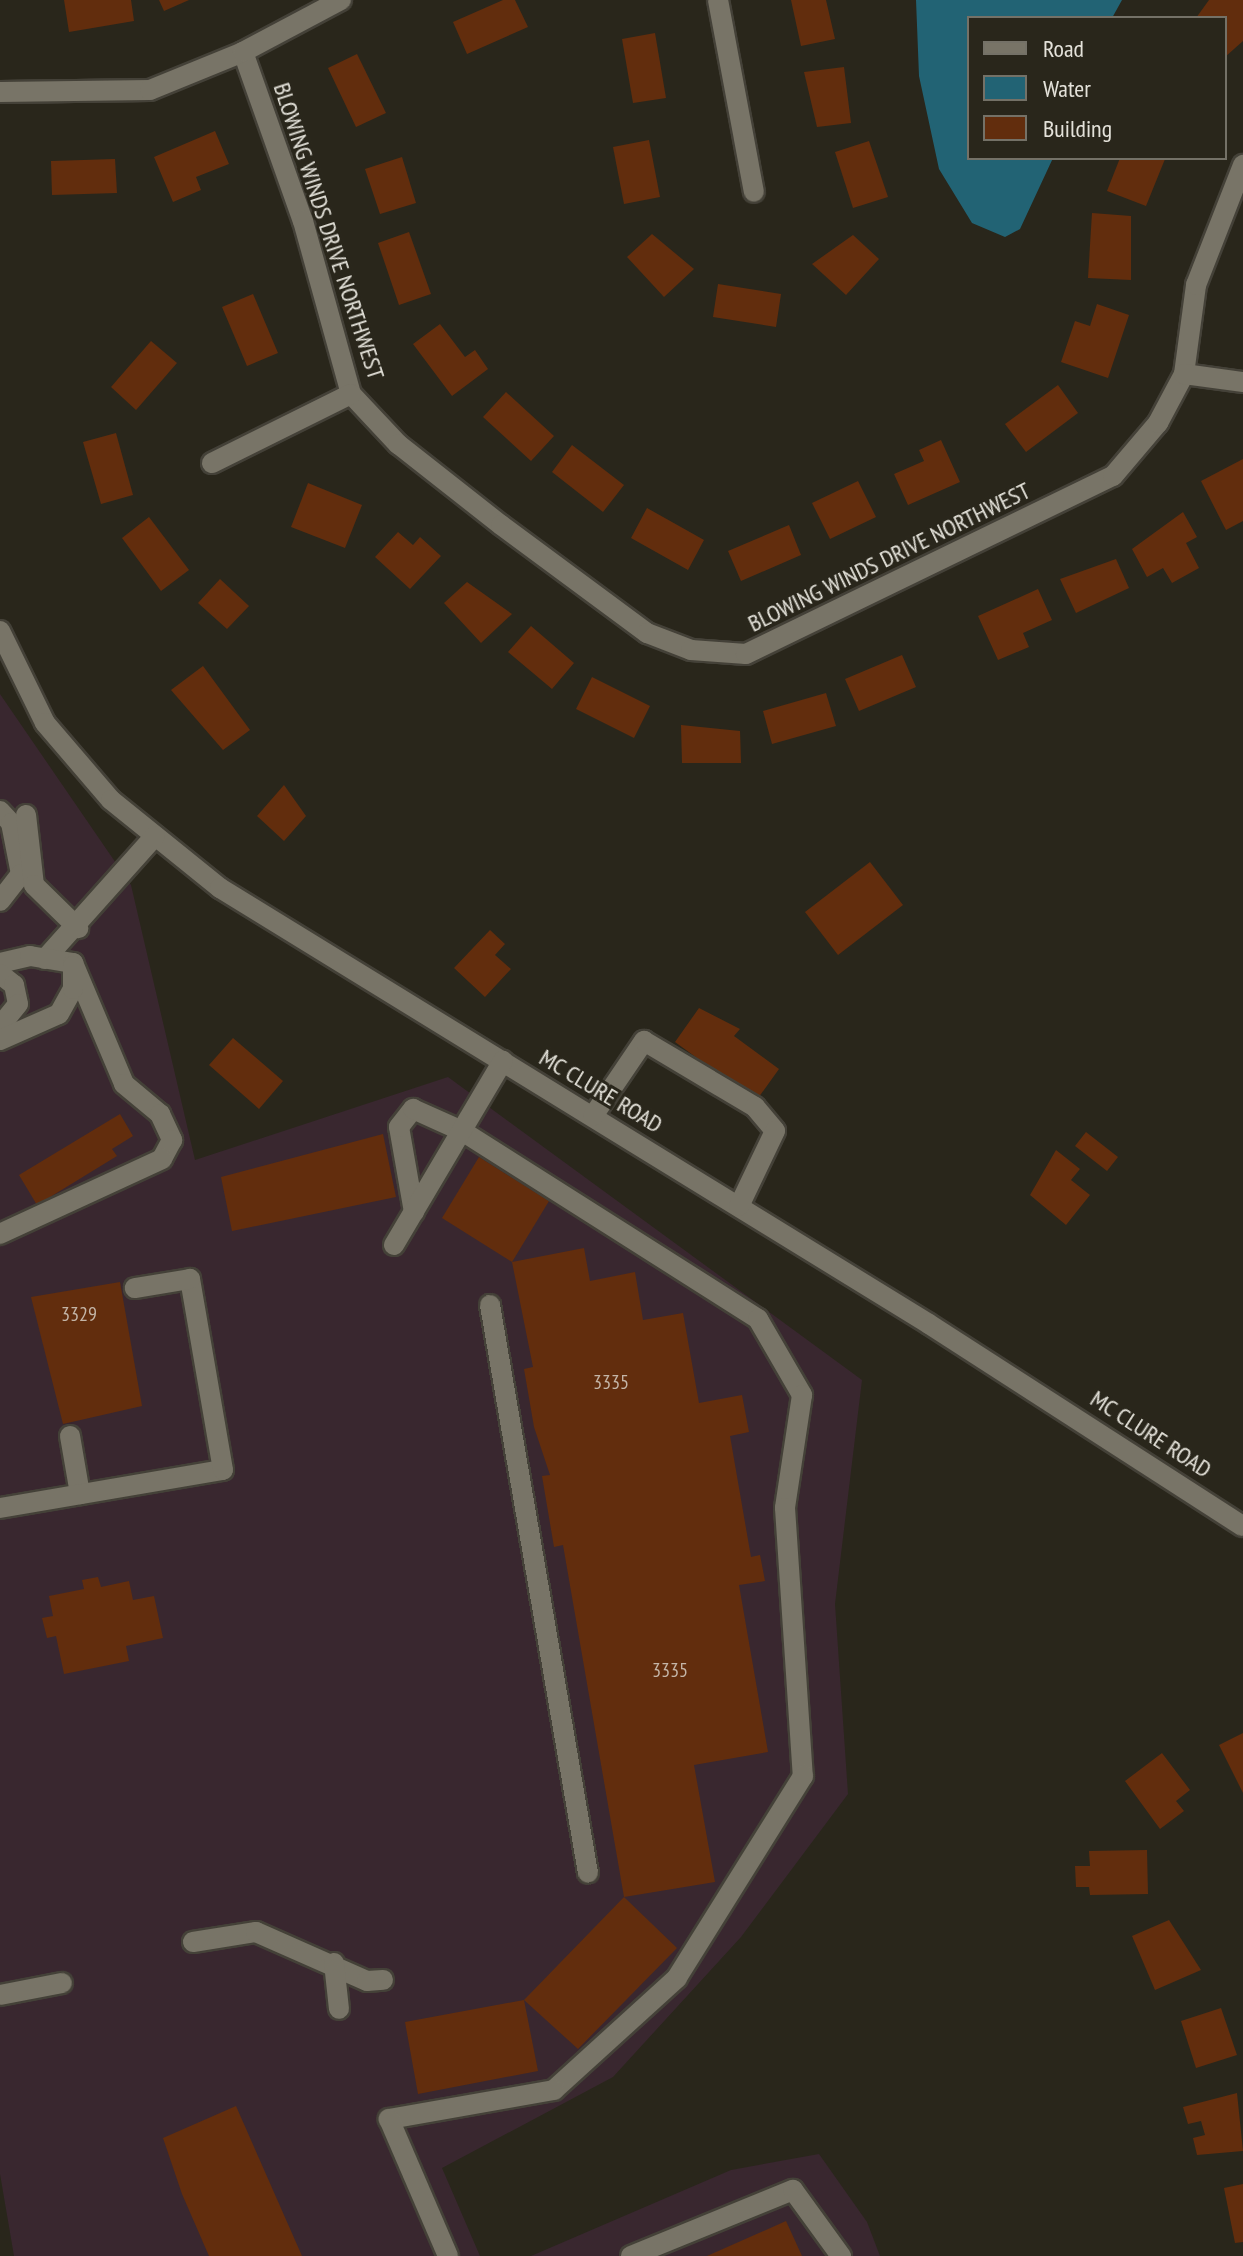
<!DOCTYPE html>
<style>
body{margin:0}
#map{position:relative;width:1243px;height:2256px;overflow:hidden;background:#29261b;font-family:"PT Sans Narrow",sans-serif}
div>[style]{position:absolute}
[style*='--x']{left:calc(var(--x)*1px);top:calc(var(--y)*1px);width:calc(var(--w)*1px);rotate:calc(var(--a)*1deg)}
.commercial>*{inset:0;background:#39272f}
.water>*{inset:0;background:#226374}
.building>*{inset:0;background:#622d0d}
.roads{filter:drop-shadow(2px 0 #444138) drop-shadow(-2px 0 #444138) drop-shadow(0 2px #444138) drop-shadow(0 -2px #444138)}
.minor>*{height:20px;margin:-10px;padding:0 10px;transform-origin:10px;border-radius:10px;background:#787467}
span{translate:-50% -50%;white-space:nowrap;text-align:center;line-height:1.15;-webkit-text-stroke:6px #29261b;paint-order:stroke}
.number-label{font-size:20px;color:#c4b5a7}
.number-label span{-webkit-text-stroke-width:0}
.street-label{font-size:24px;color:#e4e2da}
.legend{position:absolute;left:967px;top:16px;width:260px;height:144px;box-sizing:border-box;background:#29261b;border:2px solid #747167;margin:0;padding:10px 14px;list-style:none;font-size:24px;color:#e4e2da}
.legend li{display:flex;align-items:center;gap:16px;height:40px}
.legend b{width:40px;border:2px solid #747167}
</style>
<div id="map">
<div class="commercial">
<i style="clip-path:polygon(0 694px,131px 885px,195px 1160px,448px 1077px,862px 1380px,835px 1604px,848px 1794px,741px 1937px,613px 2077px,442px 2168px,480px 2256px,14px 2256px,0 2174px)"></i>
<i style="clip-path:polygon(819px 2154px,867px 2222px,880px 2256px,531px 2256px,731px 2170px)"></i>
</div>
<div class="water">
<i style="clip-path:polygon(916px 0,1122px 0,1112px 18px,969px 18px,969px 158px,1053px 158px,1020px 229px,1005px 237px,972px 223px,939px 169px,919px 76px)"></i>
</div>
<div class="building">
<i style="clip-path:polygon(64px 0,131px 0,134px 21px,69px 32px)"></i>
<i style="clip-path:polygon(159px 0,189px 0,164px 11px)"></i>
<i style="clip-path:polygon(503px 0,515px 0,528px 27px,467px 54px,453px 22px)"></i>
<i style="clip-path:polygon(791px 0,826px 0,835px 39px,801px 46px)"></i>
<i style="clip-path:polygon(1209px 0,1243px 0,1243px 41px,1225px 57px,1225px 18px,1196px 18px)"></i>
<i style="clip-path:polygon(655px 33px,666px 98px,633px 103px,622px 39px)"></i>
<i style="clip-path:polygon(357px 54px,386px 113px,356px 127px,328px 68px)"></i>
<i style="clip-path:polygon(844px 67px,851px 123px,817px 127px,804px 72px)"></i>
<i style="clip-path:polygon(215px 131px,229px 164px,196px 177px,201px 190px,173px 202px,154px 157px)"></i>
<i style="clip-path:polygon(649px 140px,660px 197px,624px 204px,613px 147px)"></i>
<i style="clip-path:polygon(869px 141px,888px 197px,853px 208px,835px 152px)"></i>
<i style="clip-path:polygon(402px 157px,416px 203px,380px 214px,365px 169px)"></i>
<i style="clip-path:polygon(1120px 158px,1165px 159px,1146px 206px,1107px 191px)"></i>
<i style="clip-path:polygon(115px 159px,117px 193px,52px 195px,51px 161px)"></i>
<i style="clip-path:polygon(1092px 213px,1131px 216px,1131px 280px,1088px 278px)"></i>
<i style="clip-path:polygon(409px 232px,431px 294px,399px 305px,378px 243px)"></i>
<i style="clip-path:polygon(652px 234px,694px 269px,664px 297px,627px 257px)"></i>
<i style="clip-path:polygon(853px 235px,879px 259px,846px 295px,812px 264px)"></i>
<i style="clip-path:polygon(718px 284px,781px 294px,776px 327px,713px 317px)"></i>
<i style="clip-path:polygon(253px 294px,278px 353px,247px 366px,222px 307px)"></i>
<i style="clip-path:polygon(1097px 304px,1129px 315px,1108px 378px,1061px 362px,1075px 321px,1090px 326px)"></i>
<i style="clip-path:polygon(440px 324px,465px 357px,475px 350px,488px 369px,452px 396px,413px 344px)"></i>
<i style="clip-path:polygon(151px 341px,177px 363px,136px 410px,111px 387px)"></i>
<i style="clip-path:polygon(1058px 385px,1078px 413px,1026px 452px,1005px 424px)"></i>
<i style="clip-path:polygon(506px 392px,554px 436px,531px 461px,483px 417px)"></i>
<i style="clip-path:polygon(116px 433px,133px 495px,101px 504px,83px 442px)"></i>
<i style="clip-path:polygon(941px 440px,960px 482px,908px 505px,894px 474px,924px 461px,919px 450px)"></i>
<i style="clip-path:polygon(572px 445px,624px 485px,603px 512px,552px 472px)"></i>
<i style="clip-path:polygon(1243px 459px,1243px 521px,1226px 530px,1201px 481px)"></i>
<i style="clip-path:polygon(858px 481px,876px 517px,830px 539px,812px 503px)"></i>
<i style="clip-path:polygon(308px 483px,362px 505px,345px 548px,291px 527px)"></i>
<i style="clip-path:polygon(647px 508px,704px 540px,688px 570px,631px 538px)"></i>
<i style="clip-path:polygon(1183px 512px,1197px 537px,1186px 543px,1199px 568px,1172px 583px,1163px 568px,1147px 577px,1132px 549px)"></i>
<i style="clip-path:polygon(149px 517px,189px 570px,161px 591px,122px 538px)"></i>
<i style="clip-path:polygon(789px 525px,801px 555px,741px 581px,728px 551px)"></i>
<i style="clip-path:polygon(398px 532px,413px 545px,420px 537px,441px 556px,410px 589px,375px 557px)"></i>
<i style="clip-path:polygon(1116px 559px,1129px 588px,1076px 613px,1060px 579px)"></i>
<i style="clip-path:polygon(220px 579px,249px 606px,227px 629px,198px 603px)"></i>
<i style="clip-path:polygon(467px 582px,512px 614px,481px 643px,444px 603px)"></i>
<i style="clip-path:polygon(1038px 589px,1052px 620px,1023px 633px,1029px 647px,998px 660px,978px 616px)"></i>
<i style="clip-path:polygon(531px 626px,574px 663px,552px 689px,508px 652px)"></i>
<i style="clip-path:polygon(902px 655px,916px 687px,859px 711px,845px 679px)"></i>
<i style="clip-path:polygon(203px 666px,250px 730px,223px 750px,171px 690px)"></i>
<i style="clip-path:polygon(592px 677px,650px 706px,634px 738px,576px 709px)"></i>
<i style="clip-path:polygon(826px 693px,836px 726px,772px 744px,763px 711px)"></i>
<i style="clip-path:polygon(681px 725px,740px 731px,741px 763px,682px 763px)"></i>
<i style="clip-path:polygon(284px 785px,306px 816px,284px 841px,257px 816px)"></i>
<i style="clip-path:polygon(870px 862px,903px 905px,838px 955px,805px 912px)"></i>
<i style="clip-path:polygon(490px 930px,505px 944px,495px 955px,511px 969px,485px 997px,454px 968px)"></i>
<i style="clip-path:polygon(699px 1008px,740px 1029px,734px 1036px,779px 1069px,756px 1101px,675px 1042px)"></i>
<i style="clip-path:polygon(233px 1038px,283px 1081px,259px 1109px,209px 1065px)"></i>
<i style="clip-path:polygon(120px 1114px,133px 1136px,112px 1149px,117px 1156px,37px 1205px,19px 1175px)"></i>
<i style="clip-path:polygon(1086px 1132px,1118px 1157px,1107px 1171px,1075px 1146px)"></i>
<i style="clip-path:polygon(383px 1134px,396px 1197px,232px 1231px,221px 1177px)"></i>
<i style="clip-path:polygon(1056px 1150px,1080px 1169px,1071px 1180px,1090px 1195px,1066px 1225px,1030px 1195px)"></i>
<i style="clip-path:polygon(479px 1157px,549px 1201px,512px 1262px,584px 1248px,590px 1281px,635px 1272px,643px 1320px,683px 1313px,699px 1403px,742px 1395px,749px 1432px,730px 1436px,751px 1557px,760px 1555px,765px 1581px,739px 1585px,768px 1752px,694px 1765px,715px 1882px,624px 1897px,563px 1545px,554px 1547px,542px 1476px,550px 1475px,534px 1427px,524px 1369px,533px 1367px,512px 1262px,442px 1218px)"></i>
<i style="clip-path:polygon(120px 1282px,142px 1406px,63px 1424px,31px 1297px)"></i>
<i style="clip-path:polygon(98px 1577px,101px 1587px,129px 1581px,133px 1600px,154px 1596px,163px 1638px,126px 1646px,129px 1661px,64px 1674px,56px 1636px,47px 1638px,42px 1618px,53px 1616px,49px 1596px,84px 1589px,82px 1580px)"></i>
<i style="clip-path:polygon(1243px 1733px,1243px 1793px,1219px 1745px)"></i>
<i style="clip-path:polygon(1162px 1753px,1190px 1790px,1176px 1801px,1184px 1811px,1160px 1829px,1125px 1781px)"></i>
<i style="clip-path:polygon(1147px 1850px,1148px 1894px,1090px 1895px,1089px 1887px,1076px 1887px,1075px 1866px,1090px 1866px,1089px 1851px)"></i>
<i style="clip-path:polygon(624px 1897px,677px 1948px,578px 2049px,524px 2000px,538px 2071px,418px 2094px,405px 2022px,524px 2000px)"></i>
<i style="clip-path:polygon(1169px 1920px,1201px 1970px,1155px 1990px,1132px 1936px)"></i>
<i style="clip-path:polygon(1221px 2008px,1237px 2055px,1196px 2068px,1181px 2021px)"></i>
<i style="clip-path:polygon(1237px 2093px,1243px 2151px,1197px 2155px,1193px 2138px,1205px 2135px,1201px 2121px,1188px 2124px,1183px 2107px)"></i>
<i style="clip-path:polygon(236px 2106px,302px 2256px,209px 2256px,182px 2194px,163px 2138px)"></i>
<i style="clip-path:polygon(1243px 2184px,1243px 2242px,1235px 2243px,1224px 2188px)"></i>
<i style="clip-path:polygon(786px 2221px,802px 2256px,707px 2256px)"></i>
</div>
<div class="roads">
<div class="minor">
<i style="--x:718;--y:0;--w:195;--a:79.4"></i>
<i style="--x:243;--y:52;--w:179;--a:70.5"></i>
<i style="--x:303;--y:221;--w:180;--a:74.5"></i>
<i style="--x:351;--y:394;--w:69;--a:46.8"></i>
<i style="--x:398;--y:444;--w:131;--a:38.2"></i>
<i style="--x:501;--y:525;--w:182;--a:36.5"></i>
<i style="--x:647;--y:633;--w:47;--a:21.1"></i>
<i style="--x:691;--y:650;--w:55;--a:4.2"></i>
<i style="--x:746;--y:654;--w:408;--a:-25.9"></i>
<i style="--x:1113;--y:476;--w:70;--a:-49.7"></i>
<i style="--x:1158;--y:423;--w:55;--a:-62"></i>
<i style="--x:1184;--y:374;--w:90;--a:-82.3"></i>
<i style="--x:1196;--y:285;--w:129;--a:-68.6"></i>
<i style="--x:0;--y:92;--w:150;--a:-0.8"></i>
<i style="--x:150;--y:90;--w:100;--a:-22.2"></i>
<i style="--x:243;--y:52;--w:111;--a:-28"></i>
<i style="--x:1184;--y:374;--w:60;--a:7.7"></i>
<i style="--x:212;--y:463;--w:155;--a:-26.4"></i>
<i style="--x:0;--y:631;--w:102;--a:63.9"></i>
<i style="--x:45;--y:723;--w:101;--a:49.4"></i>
<i style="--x:111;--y:800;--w:140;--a:38.9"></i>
<i style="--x:220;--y:888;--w:832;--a:31.59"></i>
<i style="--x:929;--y:1324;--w:373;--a:32.8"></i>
<i style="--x:0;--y:811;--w:16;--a:47"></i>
<i style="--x:11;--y:823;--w:52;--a:78.9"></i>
<i style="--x:21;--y:874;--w:34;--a:128"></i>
<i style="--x:26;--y:815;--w:70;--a:83.5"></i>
<i style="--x:34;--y:885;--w:62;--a:44.3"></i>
<i style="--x:45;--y:959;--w:165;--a:-48.2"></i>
<i style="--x:0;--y:963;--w:31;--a:-13"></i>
<i style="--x:30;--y:956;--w:44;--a:9.2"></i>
<i style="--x:73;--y:963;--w:131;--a:67.1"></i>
<i style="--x:124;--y:1084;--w:47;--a:39.8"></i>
<i style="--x:160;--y:1114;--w:29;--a:65"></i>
<i style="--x:172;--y:1140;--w:21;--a:118"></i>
<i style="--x:162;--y:1159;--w:179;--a:155.2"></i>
<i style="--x:0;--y:974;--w:18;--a:38"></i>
<i style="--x:14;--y:985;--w:19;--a:78"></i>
<i style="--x:18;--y:1004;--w:28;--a:129"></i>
<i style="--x:0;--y:1040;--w:64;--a:-23.8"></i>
<i style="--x:59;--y:1014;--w:29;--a:-61"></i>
<i style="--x:73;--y:989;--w:23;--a:-90"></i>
<i style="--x:593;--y:1116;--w:91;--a:-55.8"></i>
<i style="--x:644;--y:1041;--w:129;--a:30.7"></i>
<i style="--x:755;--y:1107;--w:31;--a:50"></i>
<i style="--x:775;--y:1131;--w:83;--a:115.6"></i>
<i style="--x:414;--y:1212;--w:86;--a:-100"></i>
<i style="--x:399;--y:1127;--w:23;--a:-52"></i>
<i style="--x:413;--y:1109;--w:54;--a:24.2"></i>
<i style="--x:462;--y:1131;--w:351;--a:32.4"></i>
<i style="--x:758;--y:1319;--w:88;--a:59.9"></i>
<i style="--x:802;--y:1395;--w:114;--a:98.6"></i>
<i style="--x:785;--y:1508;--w:269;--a:86.2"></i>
<i style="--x:803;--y:1776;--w:238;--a:122"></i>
<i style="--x:677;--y:1978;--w:166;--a:137.7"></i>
<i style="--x:554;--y:2090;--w:168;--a:170"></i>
<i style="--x:389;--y:2119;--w:149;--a:66.7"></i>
<i style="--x:394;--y:1245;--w:214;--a:-59.4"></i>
<i style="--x:490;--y:1305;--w:576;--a:80.21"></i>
<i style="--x:70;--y:1436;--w:59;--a:80.2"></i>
<i style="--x:0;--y:1508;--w:226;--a:-9.7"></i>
<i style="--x:223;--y:1470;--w:194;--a:-99.8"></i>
<i style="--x:190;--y:1279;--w:56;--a:170.7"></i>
<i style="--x:193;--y:1942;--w:64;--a:-9"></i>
<i style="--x:256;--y:1932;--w:121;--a:23.8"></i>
<i style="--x:367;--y:1981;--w:16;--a:-4"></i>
<i style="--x:334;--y:1963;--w:46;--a:83.8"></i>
<i style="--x:0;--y:1995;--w:63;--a:-11"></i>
<i style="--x:631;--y:2256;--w:175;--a:-22.2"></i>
<i style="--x:793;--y:2190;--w:82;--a:54"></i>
</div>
</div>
<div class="number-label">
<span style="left:79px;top:1314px">3329</span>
<span style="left:611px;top:1382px">3335</span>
<span style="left:670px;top:1670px">3335</span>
</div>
<div class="street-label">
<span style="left:329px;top:231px;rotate:72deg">BLOWING WINDS DRIVE NORTHWEST</span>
<span style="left:889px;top:557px;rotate:-26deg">BLOWING WINDS DRIVE NORTHWEST</span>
<span style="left:601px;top:1091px;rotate:31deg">MC CLURE ROAD</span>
<span style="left:1151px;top:1434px;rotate:33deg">MC CLURE ROAD</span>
</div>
<ul class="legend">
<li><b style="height:10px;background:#787467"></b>Road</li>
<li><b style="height:22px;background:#226374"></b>Water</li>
<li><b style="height:22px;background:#622d0d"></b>Building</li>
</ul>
</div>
